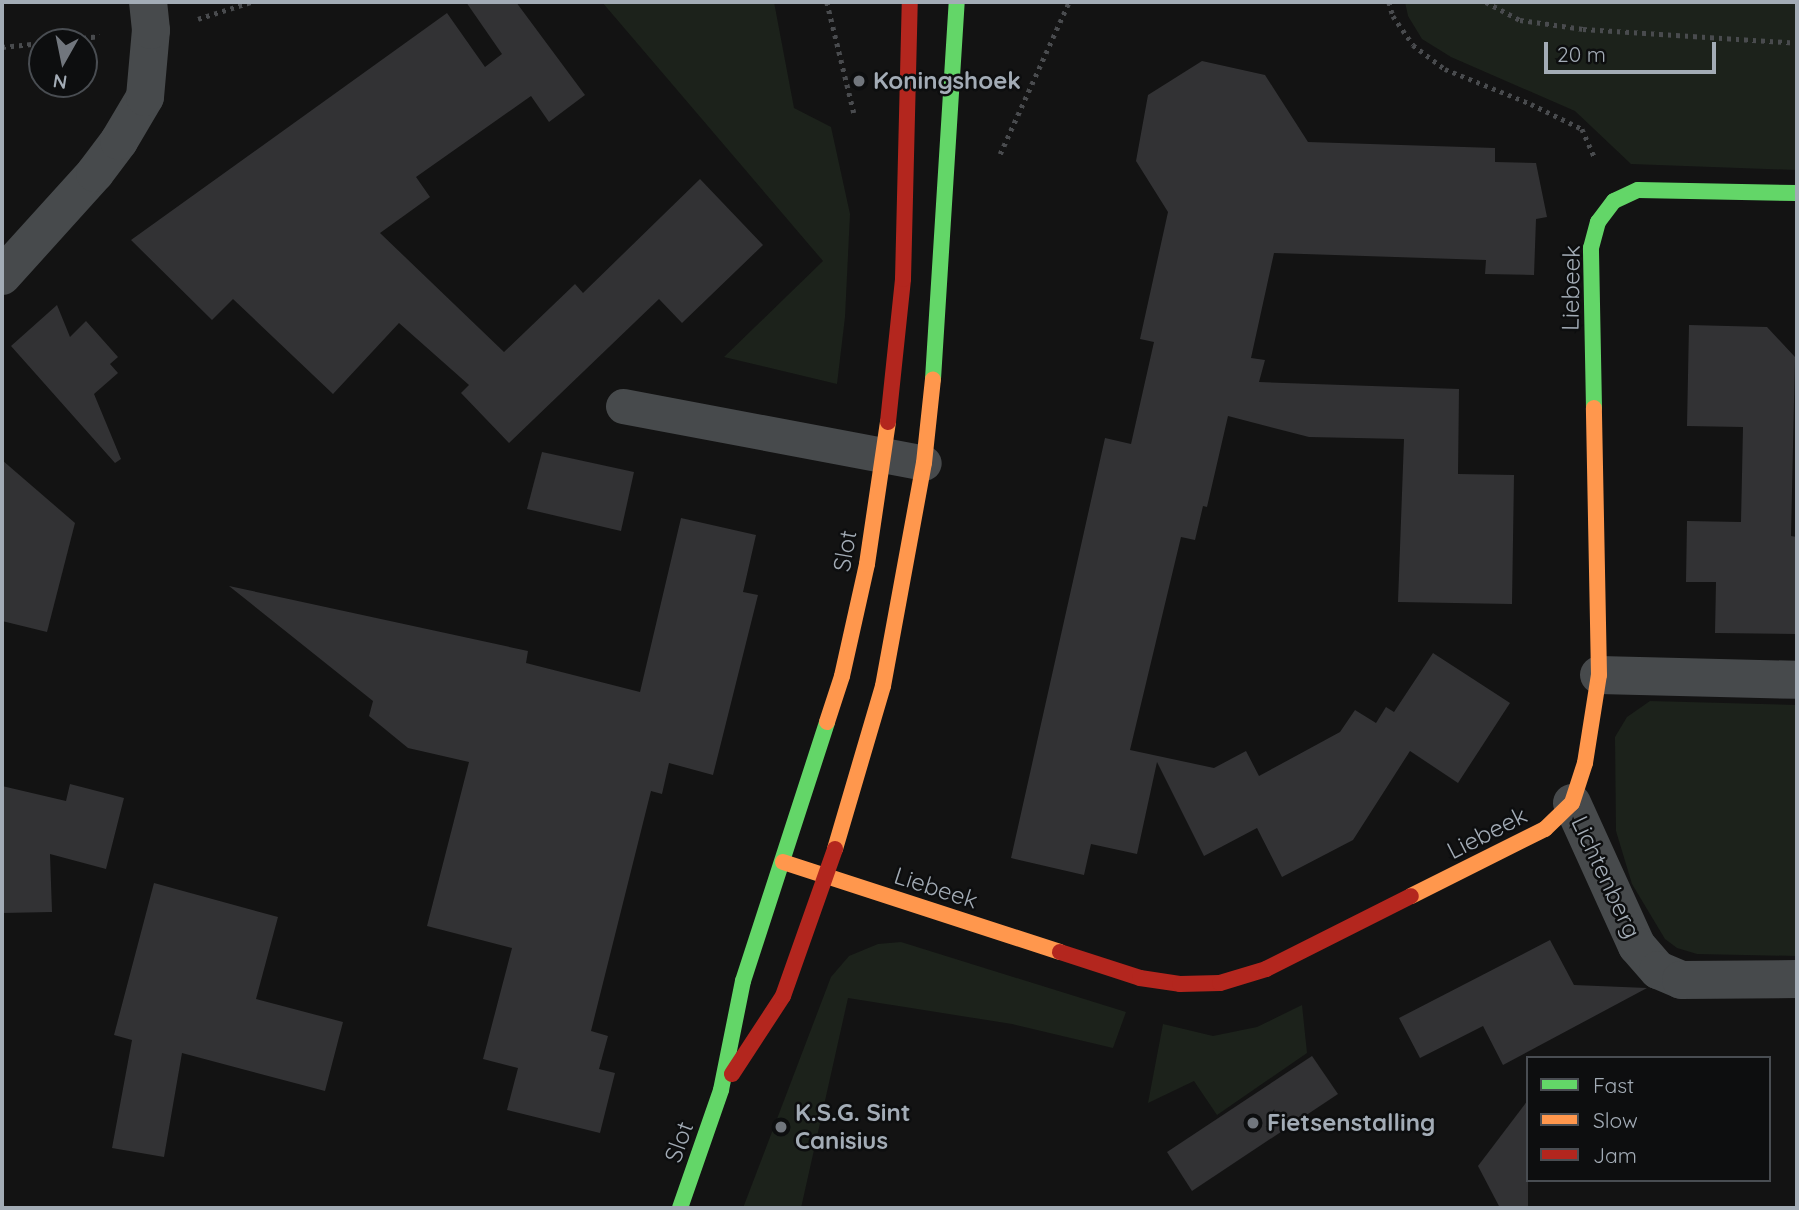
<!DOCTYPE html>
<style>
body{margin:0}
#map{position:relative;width:1799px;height:1210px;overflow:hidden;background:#131313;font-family:Quicksand,sans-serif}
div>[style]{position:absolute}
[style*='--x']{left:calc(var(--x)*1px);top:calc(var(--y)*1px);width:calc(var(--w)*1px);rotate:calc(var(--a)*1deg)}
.green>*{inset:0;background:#1c221b}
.building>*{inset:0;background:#323234}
.path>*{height:4.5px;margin-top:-2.25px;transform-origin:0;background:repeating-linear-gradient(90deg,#494b4e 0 3.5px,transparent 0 8.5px)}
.lane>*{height:35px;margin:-17.5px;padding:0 17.5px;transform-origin:17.5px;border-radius:17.5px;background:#474a4c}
.street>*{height:38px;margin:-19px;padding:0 19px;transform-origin:19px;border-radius:19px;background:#474a4c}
.fast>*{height:16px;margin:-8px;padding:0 8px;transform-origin:8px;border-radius:8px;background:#63d668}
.slow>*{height:16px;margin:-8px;padding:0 8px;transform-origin:8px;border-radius:8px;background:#ff974d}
.jam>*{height:16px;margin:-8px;padding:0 8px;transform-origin:8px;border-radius:8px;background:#b3261e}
.dots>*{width:19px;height:19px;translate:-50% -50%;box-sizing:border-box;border:4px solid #0d0e0f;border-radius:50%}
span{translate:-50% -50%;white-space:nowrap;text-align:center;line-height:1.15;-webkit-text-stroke:5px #0d0e0f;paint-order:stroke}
.poi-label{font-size:24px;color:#a3acb6;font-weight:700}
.left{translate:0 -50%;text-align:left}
.street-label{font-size:24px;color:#a3acb6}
.frame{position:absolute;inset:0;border:4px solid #a3acb6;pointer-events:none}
.legend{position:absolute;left:1526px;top:1056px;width:245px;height:126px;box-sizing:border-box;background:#0d0e0f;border:2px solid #494d52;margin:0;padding:9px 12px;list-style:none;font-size:21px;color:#a3acb6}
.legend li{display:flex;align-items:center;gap:14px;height:35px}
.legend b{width:35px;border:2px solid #494d52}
.north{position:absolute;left:28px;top:28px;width:70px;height:70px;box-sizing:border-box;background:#0d0e0f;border:2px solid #494d52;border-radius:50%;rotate:189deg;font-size:19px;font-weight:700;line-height:28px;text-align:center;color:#a3acb6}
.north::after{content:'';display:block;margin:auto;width:24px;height:32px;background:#71767d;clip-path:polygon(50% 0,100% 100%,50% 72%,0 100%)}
.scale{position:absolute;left:1544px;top:42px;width:172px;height:32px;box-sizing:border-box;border:4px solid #a3acb6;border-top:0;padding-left:9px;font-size:21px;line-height:24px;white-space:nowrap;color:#a3acb6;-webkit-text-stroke:5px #0d0e0f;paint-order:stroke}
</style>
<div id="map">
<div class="green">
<i style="clip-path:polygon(602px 2px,774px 2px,794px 108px,831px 127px,850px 214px,845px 317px,837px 384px,724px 357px,823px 261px)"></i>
<i style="clip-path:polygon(1405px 2px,1797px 2px,1797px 170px,1631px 164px,1575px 111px,1451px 57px,1422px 39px,1408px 16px)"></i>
<i style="clip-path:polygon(1650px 701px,1797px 705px,1797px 956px,1697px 954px,1677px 948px,1665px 939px,1632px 884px,1616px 831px,1615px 737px,1627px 717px)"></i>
<i style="clip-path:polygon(901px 942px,1126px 1012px,1113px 1048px,1012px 1024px,848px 998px,801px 1208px,743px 1208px,831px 977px,849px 956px,878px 944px)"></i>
<i style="clip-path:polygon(1302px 1005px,1307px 1053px,1217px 1115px,1194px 1081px,1148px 1103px,1163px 1024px,1213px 1036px,1257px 1027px)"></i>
</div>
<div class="building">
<i style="clip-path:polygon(466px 2px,516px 2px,585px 95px,549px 122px,531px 96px,416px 177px,430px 197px,380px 233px,504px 352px,575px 284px,583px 293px,700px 179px,763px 245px,682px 323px,659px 299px,509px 443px,461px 393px,469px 385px,399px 323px,333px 394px,233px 299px,212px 320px,131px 240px,447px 13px,485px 67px,502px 54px)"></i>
<i style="clip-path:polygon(1202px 61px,1265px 75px,1308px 142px,1495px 148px,1495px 162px,1536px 163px,1547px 217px,1536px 219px,1534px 275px,1485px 274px,1486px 260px,1274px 253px,1251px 358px,1265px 360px,1259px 382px,1459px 389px,1458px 474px,1514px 475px,1512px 604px,1398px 602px,1404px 439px,1309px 437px,1228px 416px,1207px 507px,1203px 506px,1195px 540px,1181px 537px,1130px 750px,1214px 768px,1246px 751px,1259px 776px,1340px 732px,1355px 710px,1376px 723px,1386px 707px,1394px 712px,1433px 653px,1510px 703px,1458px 783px,1410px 751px,1353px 840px,1282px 877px,1257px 828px,1204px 856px,1157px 762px,1137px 854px,1091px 844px,1084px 875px,1011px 858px,1105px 438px,1131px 444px,1154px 342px,1140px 339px,1168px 212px,1136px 161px,1148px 95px)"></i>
<i style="clip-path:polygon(57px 305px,70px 337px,86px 321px,118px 357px,110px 364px,118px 373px,94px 394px,121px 459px,115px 463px,11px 346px)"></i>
<i style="clip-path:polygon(1689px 325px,1767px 327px,1795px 357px,1791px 536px,1797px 537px,1797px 634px,1715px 633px,1716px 582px,1686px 582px,1687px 521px,1741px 522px,1743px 427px,1687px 426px)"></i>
<i style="clip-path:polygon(542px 452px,634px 472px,621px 531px,527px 509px)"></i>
<i style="clip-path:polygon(2px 460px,75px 523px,47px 632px,2px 621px)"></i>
<i style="clip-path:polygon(681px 518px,756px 535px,743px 592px,758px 595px,713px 775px,669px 763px,662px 794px,651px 791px,591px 1031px,608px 1036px,599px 1069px,615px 1073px,600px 1133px,507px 1110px,518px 1068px,483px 1059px,512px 948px,427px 926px,469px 762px,408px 748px,369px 716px,373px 701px,229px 586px,528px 651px,526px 663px,640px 692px)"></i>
<i style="clip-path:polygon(70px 784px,124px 798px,106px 869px,50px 854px,52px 912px,2px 913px,2px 786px,66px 801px)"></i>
<i style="clip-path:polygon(154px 883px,278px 917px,256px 999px,343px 1022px,325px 1091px,182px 1053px,164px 1157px,112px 1148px,132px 1040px,114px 1035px)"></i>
<i style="clip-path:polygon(1550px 940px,1574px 985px,1647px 988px,1503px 1065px,1483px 1026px,1420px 1058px,1399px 1018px)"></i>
<i style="clip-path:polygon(1312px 1056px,1338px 1094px,1192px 1191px,1167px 1152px)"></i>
<i style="clip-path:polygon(1528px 1100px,1528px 1208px,1500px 1208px,1478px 1166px)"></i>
</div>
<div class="path">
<i style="--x:827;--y:2;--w:114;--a:76.3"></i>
<i style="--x:1389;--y:2;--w:15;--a:74"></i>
<i style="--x:1393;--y:16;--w:35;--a:55"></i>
<i style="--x:1413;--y:45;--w:40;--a:37"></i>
<i style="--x:1445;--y:69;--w:93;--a:22.1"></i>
<i style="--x:1531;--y:104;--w:57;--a:26.1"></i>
<i style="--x:1582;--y:129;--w:30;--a:66"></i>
<i style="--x:1486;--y:2;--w:38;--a:28"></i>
<i style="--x:1520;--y:20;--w:64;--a:8.1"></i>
<i style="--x:1583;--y:29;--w:214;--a:3.7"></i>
<i style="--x:198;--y:19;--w:56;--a:-17.8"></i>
<i style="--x:49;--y:42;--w:51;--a:-6.7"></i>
<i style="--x:2;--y:47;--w:40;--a:-5.7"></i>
<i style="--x:1000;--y:154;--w:167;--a:-65.6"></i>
</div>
<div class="lane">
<i style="--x:623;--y:406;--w:306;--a:10.7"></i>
</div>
<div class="street">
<i style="--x:2;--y:276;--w:139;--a:-47.9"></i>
<i style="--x:95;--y:173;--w:40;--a:-53"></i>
<i style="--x:119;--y:141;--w:51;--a:-59.4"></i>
<i style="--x:145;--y:97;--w:67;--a:-84.9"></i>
<i style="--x:151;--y:30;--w:28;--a:-96"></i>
<i style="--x:1599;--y:675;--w:198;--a:1.4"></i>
<i style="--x:1572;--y:803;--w:157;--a:65.6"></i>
<i style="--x:1637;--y:946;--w:32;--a:49"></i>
<i style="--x:1658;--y:970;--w:25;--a:23"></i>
<i style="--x:1681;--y:980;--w:116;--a:-0.5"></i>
</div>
<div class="fast">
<i style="--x:933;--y:379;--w:378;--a:-86.4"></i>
<i style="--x:1594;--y:408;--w:160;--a:-91.1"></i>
<i style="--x:1591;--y:248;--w:27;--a:-75"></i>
<i style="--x:1598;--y:222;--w:26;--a:-53"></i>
<i style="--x:1614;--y:201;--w:26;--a:-25"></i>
<i style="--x:1638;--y:190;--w:159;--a:1.1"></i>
<i style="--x:680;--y:1208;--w:125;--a:-70.8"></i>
<i style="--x:721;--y:1090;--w:111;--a:-78.6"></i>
<i style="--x:743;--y:981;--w:272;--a:-72"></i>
</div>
<div class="slow">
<i style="--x:827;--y:722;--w:48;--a:-71.9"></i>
<i style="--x:842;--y:676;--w:115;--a:-77.4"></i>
<i style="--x:867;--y:564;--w:144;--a:-81.6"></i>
<i style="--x:835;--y:849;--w:170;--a:-73.6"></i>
<i style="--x:883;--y:686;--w:227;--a:-79.6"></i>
<i style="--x:924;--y:463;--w:84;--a:-83.9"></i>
<i style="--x:783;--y:862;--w:291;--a:18"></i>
<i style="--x:1411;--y:896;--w:150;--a:-26.6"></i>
<i style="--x:1545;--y:829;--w:37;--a:-44"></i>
<i style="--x:1572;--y:803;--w:42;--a:-72"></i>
<i style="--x:1585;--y:763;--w:89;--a:-81"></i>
<i style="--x:1599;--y:675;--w:267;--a:-91.1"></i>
</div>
<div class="jam">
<i style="--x:888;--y:422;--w:144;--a:-84"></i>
<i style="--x:903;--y:279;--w:277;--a:-88.6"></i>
<i style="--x:1060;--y:952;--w:84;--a:18"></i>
<i style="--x:1140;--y:978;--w:40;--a:8.5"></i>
<i style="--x:1180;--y:984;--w:40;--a:-1.4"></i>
<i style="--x:1220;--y:983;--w:48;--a:-16.9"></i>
<i style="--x:1266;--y:969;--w:162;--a:-26.7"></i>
<i style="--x:732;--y:1074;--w:93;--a:-56.8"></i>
<i style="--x:783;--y:996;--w:156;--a:-70.5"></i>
</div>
<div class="dots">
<i style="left:859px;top:81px;background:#71767d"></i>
<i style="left:1253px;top:1123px;background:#71767d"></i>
<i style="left:781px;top:1127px;background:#71767d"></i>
</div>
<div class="poi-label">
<span class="left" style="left:873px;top:81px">Koningshoek</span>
<span class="left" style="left:795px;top:1127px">K.S.G. Sint<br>Canisius</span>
<span class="left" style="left:1267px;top:1123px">Fietsenstalling</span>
</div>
<div class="street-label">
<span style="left:1571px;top:288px;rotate:-89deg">Liebeek</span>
<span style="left:845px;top:551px;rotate:-80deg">Slot</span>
<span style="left:1487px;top:833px;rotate:-27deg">Liebeek</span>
<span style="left:1606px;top:877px;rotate:65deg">Lichtenberg</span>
<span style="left:936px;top:888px;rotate:18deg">Liebeek</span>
<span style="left:679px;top:1142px;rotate:-70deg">Slot</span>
</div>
<div class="frame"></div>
<ul class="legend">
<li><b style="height:9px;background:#63d668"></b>Fast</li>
<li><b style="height:9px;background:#ff974d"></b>Slow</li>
<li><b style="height:9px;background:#b3261e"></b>Jam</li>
</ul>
<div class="north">N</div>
<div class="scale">20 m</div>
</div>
